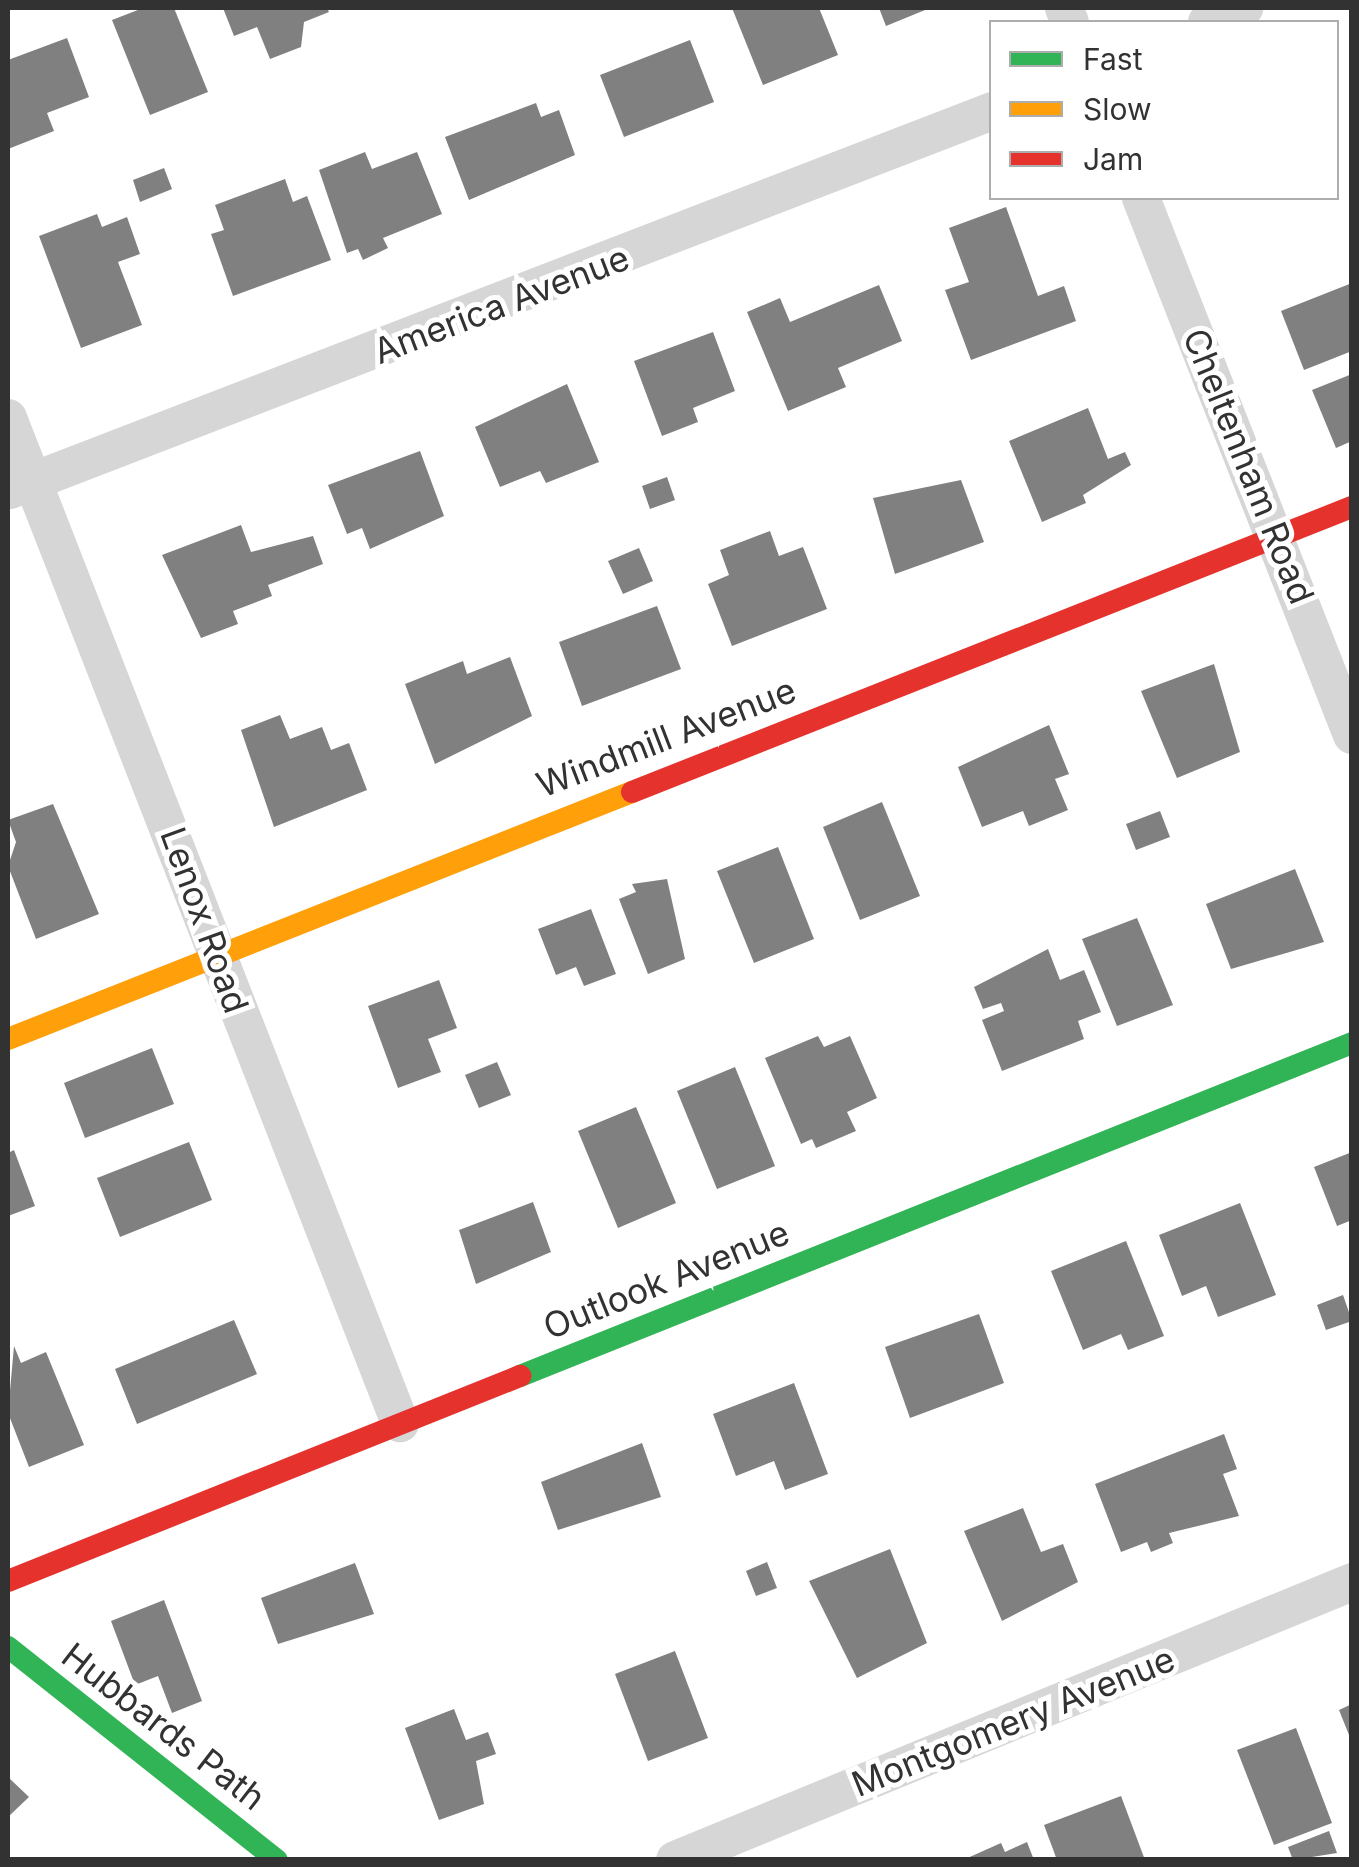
<!DOCTYPE html>
<style>
body{margin:0}
#map{position:relative;width:1359px;height:1867px;overflow:hidden;background:#fff;font-family:Inter,sans-serif}
div>[style]{position:absolute}
[style*='--x']{left:calc(var(--x)*1px);top:calc(var(--y)*1px);width:calc(var(--w)*1px);rotate:calc(var(--a)*1deg)}
.building>*{inset:0;background:#808080}
.street>*{height:38px;margin:-19px;padding:0 19px;transform-origin:19px;border-radius:19px;background:#d6d6d6}
.fast>*{height:22px;margin:-11px;padding:0 11px;transform-origin:11px;border-radius:11px;background:#30b455}
.slow>*{height:22px;margin:-11px;padding:0 11px;transform-origin:11px;border-radius:11px;background:#ff9f0a}
.jam>*{height:22px;margin:-11px;padding:0 11px;transform-origin:11px;border-radius:11px;background:#e5322d}
span{translate:-50% -50%;white-space:nowrap;text-align:center;line-height:1.15;-webkit-text-stroke:10px #fff;paint-order:stroke}
.street-label{font-size:35px;color:#323232}
.frame{position:absolute;inset:0;border:10px solid #323232;pointer-events:none}
.legend{position:absolute;left:989px;top:20px;width:350px;height:180px;box-sizing:border-box;background:#fff;border:2px solid #adadad;margin:0;padding:12px 18px;list-style:none;font-size:30px;color:#323232}
.legend li{display:flex;align-items:center;gap:20px;height:50px}
.legend b{width:50px;border:2px solid #adadad}
</style>
<div id="map">
<div class="building">
<i style="clip-path:polygon(143px 8px,174px 8px,208px 92px,150px 115px,112px 20px)"></i>
<i style="clip-path:polygon(223px 8px,327px 8px,329px 12px,304px 22px,301px 47px,270px 59px,257px 27px,234px 36px)"></i>
<i style="clip-path:polygon(732px 8px,819px 8px,838px 55px,763px 85px)"></i>
<i style="clip-path:polygon(879px 8px,930px 8px,886px 26px)"></i>
<i style="clip-path:polygon(67px 38px,89px 97px,47px 113px,54px 131px,8px 149px,8px 60px)"></i>
<i style="clip-path:polygon(690px 40px,714px 102px,624px 137px,600px 75px)"></i>
<i style="clip-path:polygon(536px 103px,541px 117px,559px 110px,575px 155px,469px 200px,445px 137px)"></i>
<i style="clip-path:polygon(365px 152px,372px 169px,417px 152px,442px 214px,383px 238px,388px 248px,363px 260px,358px 249px,347px 253px,319px 170px)"></i>
<i style="clip-path:polygon(164px 168px,172px 189px,140px 202px,133px 180px)"></i>
<i style="clip-path:polygon(285px 179px,293px 202px,307px 196px,331px 260px,233px 296px,211px 234px,224px 230px,215px 205px)"></i>
<i style="clip-path:polygon(1006px 207px,1038px 296px,1064px 286px,1076px 321px,971px 360px,945px 290px,969px 282px,949px 228px)"></i>
<i style="clip-path:polygon(97px 214px,102px 227px,127px 217px,140px 254px,118px 262px,142px 325px,81px 348px,39px 236px)"></i>
<i style="clip-path:polygon(1352px 283px,1352px 351px,1304px 370px,1281px 311px)"></i>
<i style="clip-path:polygon(879px 285px,902px 341px,838px 368px,846px 387px,788px 411px,747px 312px,780px 298px,790px 322px)"></i>
<i style="clip-path:polygon(713px 332px,735px 391px,693px 408px,698px 422px,662px 436px,634px 361px)"></i>
<i style="clip-path:polygon(1352px 374px,1352px 441px,1336px 448px,1312px 390px)"></i>
<i style="clip-path:polygon(567px 384px,599px 462px,546px 483px,540px 471px,500px 487px,475px 427px)"></i>
<i style="clip-path:polygon(1088px 408px,1108px 459px,1125px 452px,1131px 465px,1083px 495px,1086px 503px,1042px 522px,1009px 441px)"></i>
<i style="clip-path:polygon(420px 451px,444px 516px,370px 549px,362px 528px,347px 534px,328px 485px)"></i>
<i style="clip-path:polygon(667px 477px,675px 500px,650px 509px,642px 486px)"></i>
<i style="clip-path:polygon(961px 480px,984px 542px,895px 574px,873px 498px)"></i>
<i style="clip-path:polygon(241px 525px,251px 552px,313px 536px,323px 564px,268px 585px,272px 596px,233px 611px,238px 624px,201px 638px,162px 555px)"></i>
<i style="clip-path:polygon(770px 531px,779px 556px,803px 547px,827px 609px,732px 646px,708px 584px,729px 575px,720px 550px)"></i>
<i style="clip-path:polygon(639px 548px,653px 581px,623px 594px,608px 561px)"></i>
<i style="clip-path:polygon(657px 606px,681px 669px,582px 706px,559px 642px)"></i>
<i style="clip-path:polygon(510px 657px,532px 716px,435px 764px,405px 684px,463px 661px,467px 674px)"></i>
<i style="clip-path:polygon(1214px 664px,1240px 752px,1177px 778px,1141px 691px)"></i>
<i style="clip-path:polygon(280px 715px,290px 739px,322px 727px,331px 750px,349px 743px,367px 790px,274px 827px,241px 730px)"></i>
<i style="clip-path:polygon(1049px 725px,1069px 774px,1055px 779px,1068px 810px,1029px 826px,1023px 811px,982px 827px,958px 767px)"></i>
<i style="clip-path:polygon(882px 802px,920px 896px,860px 920px,823px 827px)"></i>
<i style="clip-path:polygon(53px 804px,99px 914px,36px 939px,8px 866px,16px 842px,8px 820px)"></i>
<i style="clip-path:polygon(1160px 811px,1170px 837px,1136px 850px,1126px 824px)"></i>
<i style="clip-path:polygon(778px 847px,814px 939px,754px 963px,717px 871px)"></i>
<i style="clip-path:polygon(1295px 869px,1324px 942px,1231px 969px,1206px 904px)"></i>
<i style="clip-path:polygon(667px 879px,685px 959px,648px 974px,619px 899px,636px 892px,632px 884px)"></i>
<i style="clip-path:polygon(591px 909px,616px 974px,584px 986px,576px 967px,556px 975px,538px 929px)"></i>
<i style="clip-path:polygon(1137px 918px,1173px 1005px,1117px 1026px,1082px 939px)"></i>
<i style="clip-path:polygon(1048px 949px,1060px 980px,1084px 970px,1101px 1012px,1078px 1021px,1084px 1039px,1002px 1071px,982px 1020px,1004px 1011px,1001px 1003px,983px 1009px,974px 987px)"></i>
<i style="clip-path:polygon(439px 980px,457px 1028px,428px 1039px,441px 1072px,398px 1088px,368px 1006px)"></i>
<i style="clip-path:polygon(818px 1036px,824px 1047px,850px 1036px,877px 1098px,847px 1112px,856px 1131px,816px 1148px,812px 1139px,801px 1144px,765px 1058px)"></i>
<i style="clip-path:polygon(152px 1048px,174px 1104px,85px 1138px,64px 1083px)"></i>
<i style="clip-path:polygon(497px 1062px,511px 1095px,479px 1108px,465px 1075px)"></i>
<i style="clip-path:polygon(735px 1067px,775px 1166px,717px 1189px,677px 1091px)"></i>
<i style="clip-path:polygon(636px 1107px,676px 1203px,618px 1228px,578px 1131px)"></i>
<i style="clip-path:polygon(189px 1142px,212px 1200px,120px 1237px,97px 1178px)"></i>
<i style="clip-path:polygon(14px 1150px,35px 1206px,8px 1216px,8px 1153px)"></i>
<i style="clip-path:polygon(1352px 1152px,1352px 1220px,1337px 1226px,1314px 1167px)"></i>
<i style="clip-path:polygon(533px 1202px,551px 1252px,476px 1284px,459px 1230px)"></i>
<i style="clip-path:polygon(1240px 1203px,1276px 1295px,1218px 1317px,1206px 1286px,1182px 1296px,1159px 1235px)"></i>
<i style="clip-path:polygon(1126px 1241px,1164px 1336px,1128px 1350px,1121px 1334px,1083px 1350px,1051px 1271px)"></i>
<i style="clip-path:polygon(1343px 1295px,1352px 1321px,1326px 1330px,1317px 1305px)"></i>
<i style="clip-path:polygon(979px 1314px,1004px 1383px,910px 1418px,885px 1347px)"></i>
<i style="clip-path:polygon(234px 1320px,257px 1374px,137px 1424px,115px 1369px)"></i>
<i style="clip-path:polygon(14px 1346px,21px 1363px,46px 1352px,84px 1445px,29px 1467px,8px 1413px)"></i>
<i style="clip-path:polygon(794px 1383px,828px 1474px,785px 1490px,774px 1461px,736px 1476px,713px 1414px)"></i>
<i style="clip-path:polygon(1224px 1434px,1237px 1469px,1223px 1474px,1239px 1516px,1169px 1533px,1173px 1543px,1151px 1552px,1147px 1542px,1121px 1552px,1095px 1484px)"></i>
<i style="clip-path:polygon(642px 1443px,661px 1497px,558px 1530px,541px 1482px)"></i>
<i style="clip-path:polygon(1023px 1508px,1041px 1552px,1063px 1544px,1078px 1582px,1002px 1621px,964px 1531px)"></i>
<i style="clip-path:polygon(890px 1549px,927px 1643px,857px 1678px,809px 1581px)"></i>
<i style="clip-path:polygon(767px 1562px,777px 1588px,756px 1596px,746px 1571px)"></i>
<i style="clip-path:polygon(355px 1563px,374px 1614px,278px 1644px,261px 1598px)"></i>
<i style="clip-path:polygon(164px 1600px,202px 1701px,172px 1713px,158px 1676px,135px 1685px,111px 1621px)"></i>
<i style="clip-path:polygon(675px 1651px,708px 1738px,648px 1761px,615px 1674px)"></i>
<i style="clip-path:polygon(1352px 1704px,1352px 1740px,1351px 1740px,1339px 1710px)"></i>
<i style="clip-path:polygon(454px 1709px,466px 1740px,488px 1732px,496px 1754px,476px 1761px,484px 1804px,439px 1820px,405px 1728px)"></i>
<i style="clip-path:polygon(1296px 1728px,1332px 1823px,1274px 1845px,1237px 1750px)"></i>
<i style="clip-path:polygon(8px 1777px,29px 1797px,8px 1817px)"></i>
<i style="clip-path:polygon(1121px 1796px,1145px 1860px,1057px 1860px,1044px 1825px)"></i>
<i style="clip-path:polygon(1329px 1831px,1337px 1853px,1293px 1860px,1288px 1847px)"></i>
<i style="clip-path:polygon(1027px 1842px,1034px 1860px,963px 1860px,1001px 1843px,1005px 1852px)"></i>
</div>
<div class="street">
<i style="--x:1064;--y:8;--w:15;--a:67"></i>
<i style="--x:1207;--y:22;--w:40;--a:-21"></i>
<i style="--x:1141;--y:198;--w:577;--a:68.55"></i>
<i style="--x:8;--y:418;--w:1079;--a:68.69"></i>
<i style="--x:10;--y:490;--w:1053;--a:-21.1"></i>
<i style="--x:675;--y:1860;--w:732;--a:-22.32"></i>
</div>
<div class="fast">
<i style="--x:520;--y:1376;--w:896;--a:-21.81"></i>
<i style="--x:8;--y:1647;--w:343;--a:38.4"></i>
</div>
<div class="slow">
<i style="--x:8;--y:1039;--w:671;--a:-21.6"></i>
</div>
<div class="jam">
<i style="--x:632;--y:792;--w:774;--a:-21.6"></i>
<i style="--x:8;--y:1581;--w:552;--a:-21.82"></i>
</div>
<div class="street-label">
<span style="left:501px;top:304px;rotate:-21deg">America Avenue</span>
<span style="left:1249px;top:466px;rotate:68deg">Cheltenham Road</span>
<span style="left:666px;top:737px;rotate:-21deg">Windmill Avenue</span>
<span style="left:205px;top:920px;rotate:70deg">Lenox Road</span>
<span style="left:666px;top:1279px;rotate:-22deg">Outlook Avenue</span>
<span style="left:1013px;top:1721px;rotate:-22deg">Montgomery Avenue</span>
<span style="left:164px;top:1726px;rotate:38deg">Hubbards Path</span>
</div>
<div class="frame"></div>
<ul class="legend">
<li><b style="height:12px;background:#30b455"></b>Fast</li>
<li><b style="height:12px;background:#ff9f0a"></b>Slow</li>
<li><b style="height:12px;background:#e5322d"></b>Jam</li>
</ul>
</div>
